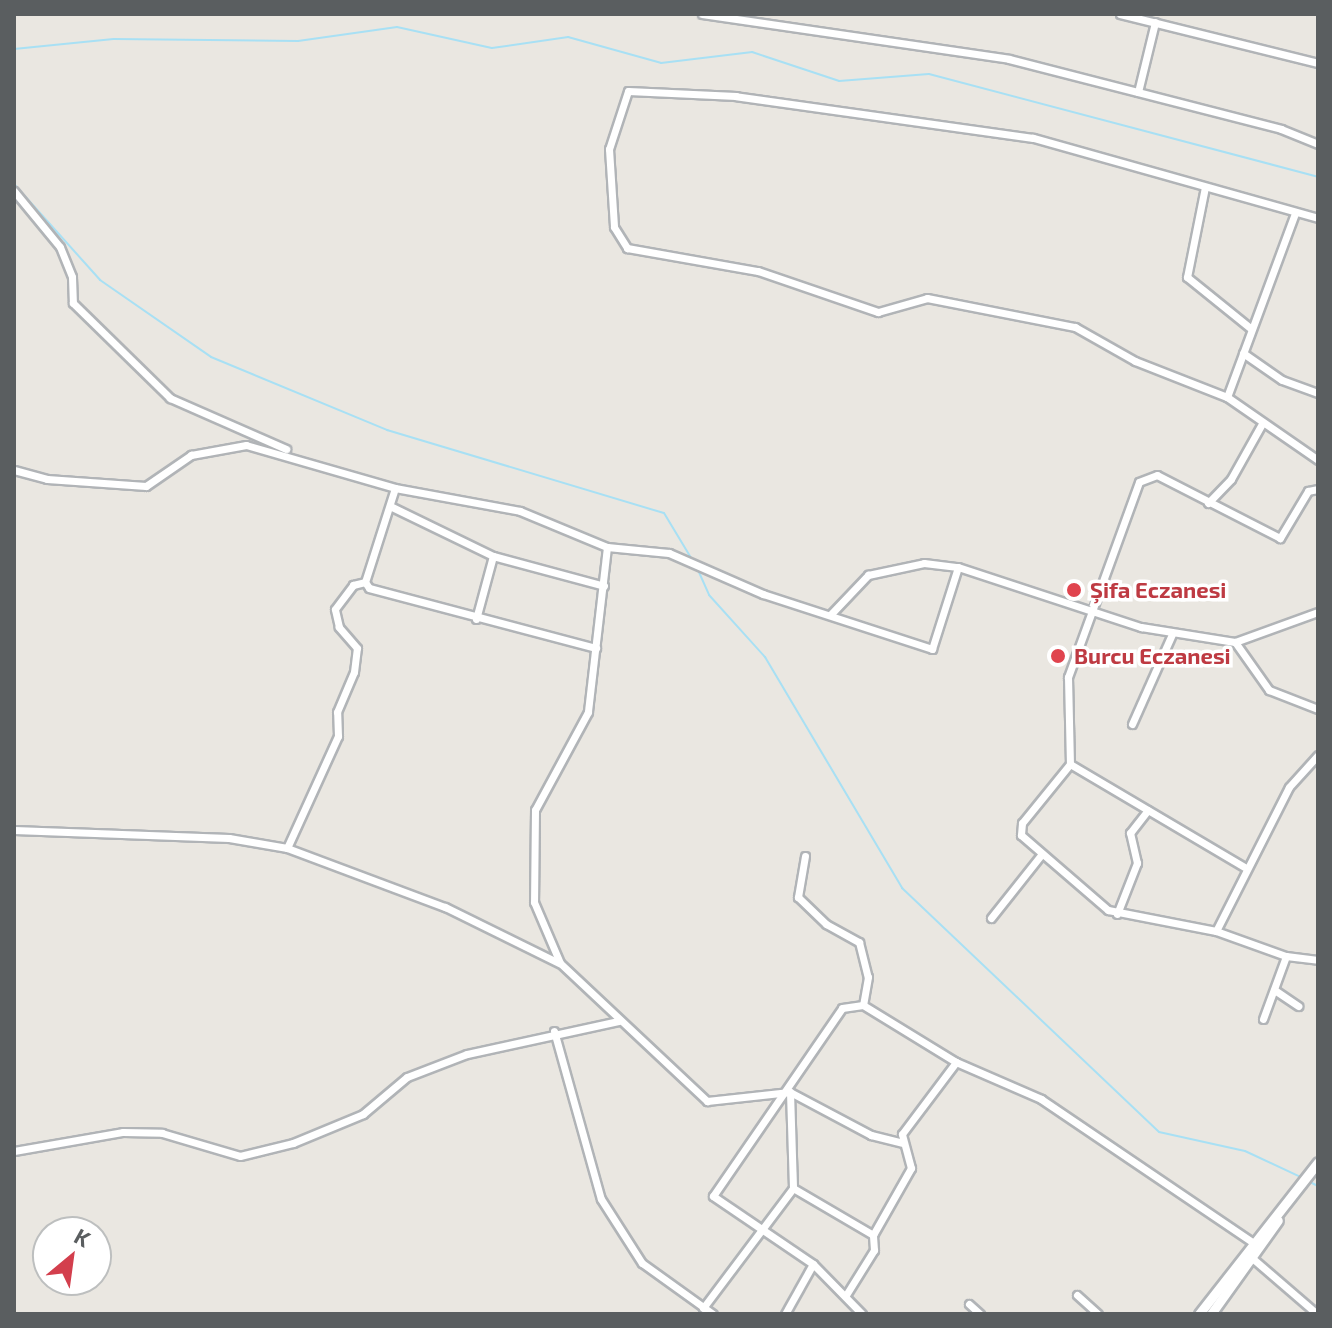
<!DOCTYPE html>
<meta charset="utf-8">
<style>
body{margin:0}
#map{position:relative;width:1332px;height:1328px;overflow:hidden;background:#eae7e1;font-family:"Exo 2",sans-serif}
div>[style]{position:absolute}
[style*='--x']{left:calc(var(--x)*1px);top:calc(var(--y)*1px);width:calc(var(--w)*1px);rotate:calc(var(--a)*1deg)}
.stream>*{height:2px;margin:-1px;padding:0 1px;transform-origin:1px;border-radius:1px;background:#a8e0f4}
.roads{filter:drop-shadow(2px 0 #b1b4b7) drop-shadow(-2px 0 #b1b4b7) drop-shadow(0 2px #b1b4b7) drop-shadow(0 -2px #b1b4b7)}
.street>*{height:7px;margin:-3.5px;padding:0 3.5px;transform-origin:3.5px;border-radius:3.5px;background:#fff}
.secondary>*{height:9px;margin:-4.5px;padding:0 4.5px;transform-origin:4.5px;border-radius:4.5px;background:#fff}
.dots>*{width:22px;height:22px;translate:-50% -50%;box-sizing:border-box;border:4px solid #fff;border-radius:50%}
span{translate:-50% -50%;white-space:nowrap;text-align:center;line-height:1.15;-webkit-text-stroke:7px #fff;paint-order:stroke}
.health-label{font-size:22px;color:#be3a42;font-weight:700}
.left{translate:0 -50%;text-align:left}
.frame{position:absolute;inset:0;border:16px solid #5a5e60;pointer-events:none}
.north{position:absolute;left:32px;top:1216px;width:80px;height:80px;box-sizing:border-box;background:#fff;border:2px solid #bdbfbf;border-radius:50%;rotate:29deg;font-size:22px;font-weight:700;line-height:32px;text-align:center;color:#5a5e60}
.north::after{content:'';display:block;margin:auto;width:28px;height:36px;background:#d33f4d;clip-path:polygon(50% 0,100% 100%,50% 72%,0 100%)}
</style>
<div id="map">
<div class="stream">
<i style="--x:14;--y:49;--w:100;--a:-5.7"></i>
<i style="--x:114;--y:39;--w:184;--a:0.6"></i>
<i style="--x:298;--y:41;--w:100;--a:-8"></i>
<i style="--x:397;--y:27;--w:97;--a:12.5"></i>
<i style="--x:492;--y:48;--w:77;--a:-8.2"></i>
<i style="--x:568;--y:37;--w:97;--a:15.6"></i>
<i style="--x:661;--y:63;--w:92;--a:-6.9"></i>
<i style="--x:752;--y:52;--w:92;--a:18.4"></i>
<i style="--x:839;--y:81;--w:90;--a:-4.4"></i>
<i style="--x:929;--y:74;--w:402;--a:14.8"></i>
<i style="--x:14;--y:184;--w:129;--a:48.1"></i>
<i style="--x:100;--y:280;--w:135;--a:34.7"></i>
<i style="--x:211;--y:357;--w:191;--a:22.5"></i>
<i style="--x:387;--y:430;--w:289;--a:16.7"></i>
<i style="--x:664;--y:513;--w:56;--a:58.9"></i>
<i style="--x:698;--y:570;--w:27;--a:66"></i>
<i style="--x:709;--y:595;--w:84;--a:47.9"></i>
<i style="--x:765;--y:657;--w:269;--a:59.3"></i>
<i style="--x:902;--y:888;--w:354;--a:43.5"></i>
<i style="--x:1159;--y:1132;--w:88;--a:12.5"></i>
<i style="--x:1245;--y:1151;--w:64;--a:25"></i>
<i style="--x:1308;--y:1181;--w:11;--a:27"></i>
</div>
<div class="roads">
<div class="street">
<i style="--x:702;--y:14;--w:310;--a:8.3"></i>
<i style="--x:1009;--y:59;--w:281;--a:14.4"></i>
<i style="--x:1281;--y:129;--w:40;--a:22"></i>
<i style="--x:1120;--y:14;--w:204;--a:13.9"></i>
<i style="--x:1138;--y:92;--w:72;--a:-76.3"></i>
<i style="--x:1205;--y:187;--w:92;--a:101.3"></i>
<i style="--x:1187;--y:277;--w:80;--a:38.9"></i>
<i style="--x:14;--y:191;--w:72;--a:50.6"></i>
<i style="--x:60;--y:247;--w:32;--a:68"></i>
<i style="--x:72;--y:277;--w:26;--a:88"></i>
<i style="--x:73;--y:303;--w:136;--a:44.4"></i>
<i style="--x:170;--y:398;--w:127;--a:23.7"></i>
<i style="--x:1318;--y:218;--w:296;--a:-164.3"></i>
<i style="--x:1033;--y:138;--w:300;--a:-172"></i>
<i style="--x:736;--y:96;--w:108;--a:-177.3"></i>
<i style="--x:628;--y:91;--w:61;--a:108.1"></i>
<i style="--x:609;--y:149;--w:78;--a:86.3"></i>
<i style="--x:614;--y:227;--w:25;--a:58"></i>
<i style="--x:627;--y:248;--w:133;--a:10"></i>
<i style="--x:758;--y:271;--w:127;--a:18.9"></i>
<i style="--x:878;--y:312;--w:51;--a:-15.9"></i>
<i style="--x:927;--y:298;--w:151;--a:11.1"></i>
<i style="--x:1075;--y:327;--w:69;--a:29.5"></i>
<i style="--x:1135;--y:361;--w:99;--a:21.4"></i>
<i style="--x:1227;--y:397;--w:111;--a:34.7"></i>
<i style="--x:1243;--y:353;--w:47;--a:34.7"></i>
<i style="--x:1282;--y:380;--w:38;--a:20"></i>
<i style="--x:1227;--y:397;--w:196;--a:-69.7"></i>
<i style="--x:14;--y:470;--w:34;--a:15"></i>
<i style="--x:47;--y:479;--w:99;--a:4"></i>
<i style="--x:146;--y:486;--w:55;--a:-34.6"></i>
<i style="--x:191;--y:455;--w:56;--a:-10.3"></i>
<i style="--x:246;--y:445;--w:155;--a:16.1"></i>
<i style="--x:395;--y:488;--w:127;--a:10.4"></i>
<i style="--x:520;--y:511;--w:94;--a:22.5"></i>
<i style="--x:607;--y:547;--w:62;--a:5.5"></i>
<i style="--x:669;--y:553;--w:103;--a:23.6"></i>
<i style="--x:763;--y:594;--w:178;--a:18"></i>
<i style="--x:932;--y:649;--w:86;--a:-72.4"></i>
<i style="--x:395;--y:488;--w:99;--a:107.7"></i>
<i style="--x:365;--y:582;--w:7;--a:56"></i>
<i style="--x:369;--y:588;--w:235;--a:14.8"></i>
<i style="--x:1318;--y:489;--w:10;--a:169"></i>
<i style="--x:1308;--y:491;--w:55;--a:120.8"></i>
<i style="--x:1280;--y:538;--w:138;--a:-152.9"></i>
<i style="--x:1157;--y:475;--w:19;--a:159"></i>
<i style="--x:1139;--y:482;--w:208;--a:110"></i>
<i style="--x:1068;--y:677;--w:87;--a:88.7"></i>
<i style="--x:1070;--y:764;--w:76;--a:129.1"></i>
<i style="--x:1022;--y:823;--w:12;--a:95"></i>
<i style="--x:1021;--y:835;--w:115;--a:40.8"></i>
<i style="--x:1108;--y:910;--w:110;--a:11"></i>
<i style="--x:1216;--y:931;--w:74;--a:19.7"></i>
<i style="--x:1286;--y:956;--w:32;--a:7"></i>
<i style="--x:1208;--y:503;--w:33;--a:-46"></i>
<i style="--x:1231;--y:479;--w:65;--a:-60.7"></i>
<i style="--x:392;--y:507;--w:112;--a:25.9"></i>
<i style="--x:493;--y:556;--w:115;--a:15.1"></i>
<i style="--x:607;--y:547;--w:166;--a:96.6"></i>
<i style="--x:588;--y:712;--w:111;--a:118.4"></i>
<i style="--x:535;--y:810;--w:92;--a:90.6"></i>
<i style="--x:534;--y:902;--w:66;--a:66.9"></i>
<i style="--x:560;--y:963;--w:202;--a:43.2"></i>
<i style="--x:707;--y:1101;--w:83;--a:-6.2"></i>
<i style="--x:790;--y:1092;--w:92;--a:28"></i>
<i style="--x:871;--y:1135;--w:32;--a:14"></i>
<i style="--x:831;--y:614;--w:54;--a:-46.5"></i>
<i style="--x:868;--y:575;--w:57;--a:-12.1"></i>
<i style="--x:924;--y:563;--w:34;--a:7"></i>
<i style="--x:958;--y:567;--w:193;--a:18.2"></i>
<i style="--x:1141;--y:627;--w:95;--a:9.1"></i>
<i style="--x:1235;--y:642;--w:88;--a:-19.9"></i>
<i style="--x:476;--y:619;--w:65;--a:-74.9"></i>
<i style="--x:1235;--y:642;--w:59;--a:54.7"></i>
<i style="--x:1269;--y:690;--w:53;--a:21.2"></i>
<i style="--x:1132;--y:724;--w:98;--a:-66"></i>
<i style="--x:1070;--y:764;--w:202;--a:30.6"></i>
<i style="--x:14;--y:830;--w:215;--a:2.1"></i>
<i style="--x:229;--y:838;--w:59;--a:9.8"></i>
<i style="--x:287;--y:848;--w:169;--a:20.5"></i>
<i style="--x:445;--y:907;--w:127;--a:26.2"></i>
<i style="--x:287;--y:848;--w:123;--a:-65.5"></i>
<i style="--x:338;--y:736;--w:24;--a:-92"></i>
<i style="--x:337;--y:712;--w:43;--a:-67"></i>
<i style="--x:354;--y:672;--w:24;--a:-83"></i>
<i style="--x:357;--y:648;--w:28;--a:-131"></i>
<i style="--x:339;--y:627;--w:18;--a:-103"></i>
<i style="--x:335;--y:609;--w:30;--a:-53"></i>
<i style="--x:353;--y:585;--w:12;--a:-14"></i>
<i style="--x:805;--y:856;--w:42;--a:99.7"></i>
<i style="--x:798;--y:897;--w:39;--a:44"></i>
<i style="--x:826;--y:924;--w:38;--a:29"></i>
<i style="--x:859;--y:942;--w:36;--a:76"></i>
<i style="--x:868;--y:977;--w:28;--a:100"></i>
<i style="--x:1117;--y:914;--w:55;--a:-68.6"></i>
<i style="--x:1137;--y:863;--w:31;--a:-103"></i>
<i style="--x:1130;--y:833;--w:29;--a:-52"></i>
<i style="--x:991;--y:918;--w:80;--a:-51.6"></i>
<i style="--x:1216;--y:931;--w:161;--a:-63.1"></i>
<i style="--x:1289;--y:787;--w:43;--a:-47.8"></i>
<i style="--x:1276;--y:991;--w:27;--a:34"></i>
<i style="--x:1263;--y:1019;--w:67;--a:-69.9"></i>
<i style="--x:554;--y:1031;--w:174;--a:74.4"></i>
<i style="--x:601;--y:1199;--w:76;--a:57.4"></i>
<i style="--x:642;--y:1263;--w:87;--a:35.7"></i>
<i style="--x:790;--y:1092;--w:96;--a:88.2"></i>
<i style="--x:14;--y:1151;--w:111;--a:-9.9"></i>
<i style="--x:123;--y:1132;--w:39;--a:1"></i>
<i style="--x:162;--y:1133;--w:81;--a:16.4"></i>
<i style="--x:240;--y:1156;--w:55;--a:-13.8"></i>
<i style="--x:293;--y:1143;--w:76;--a:-22.5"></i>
<i style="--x:363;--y:1114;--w:57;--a:-40.1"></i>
<i style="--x:407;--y:1077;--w:64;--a:-21"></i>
<i style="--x:467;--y:1054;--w:155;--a:-12.3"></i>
<i style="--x:793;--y:1188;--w:93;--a:30.4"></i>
<i style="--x:873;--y:1235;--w:77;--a:-60.4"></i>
<i style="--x:911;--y:1168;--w:35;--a:-105"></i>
<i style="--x:902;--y:1134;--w:90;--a:-53.1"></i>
<i style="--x:1252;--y:1258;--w:86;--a:40.7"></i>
<i style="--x:846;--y:1295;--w:53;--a:-58.1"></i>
<i style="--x:874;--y:1250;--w:15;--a:-94"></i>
<i style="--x:1077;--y:1295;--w:28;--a:42"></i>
<i style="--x:969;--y:1304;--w:15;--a:42"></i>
<i style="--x:703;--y:1308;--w:150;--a:-53.1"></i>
<i style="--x:785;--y:1314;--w:57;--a:-60.8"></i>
<i style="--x:862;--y:1314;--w:70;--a:-134.4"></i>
<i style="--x:813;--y:1264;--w:121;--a:-145.8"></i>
<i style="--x:713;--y:1196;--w:228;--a:-55.5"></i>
<i style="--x:842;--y:1008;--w:21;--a:-8"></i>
<i style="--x:863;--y:1005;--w:109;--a:31.5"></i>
<i style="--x:956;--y:1062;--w:93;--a:23.5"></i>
<i style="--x:1041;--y:1099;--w:257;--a:34.1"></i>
</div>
<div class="secondary">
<i style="--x:1199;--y:1314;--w:193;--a:-51.9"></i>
<i style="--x:1211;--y:1314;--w:115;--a:-54.5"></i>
</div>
</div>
<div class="dots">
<i style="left:1074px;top:590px;background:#e0444e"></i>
<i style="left:1058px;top:656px;background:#e0444e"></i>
</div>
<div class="health-label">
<span class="left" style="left:1090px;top:590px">Şifa Eczanesi</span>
<span class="left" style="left:1074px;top:656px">Burcu Eczanesi</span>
</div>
<div class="frame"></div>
<div class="north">K</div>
</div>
